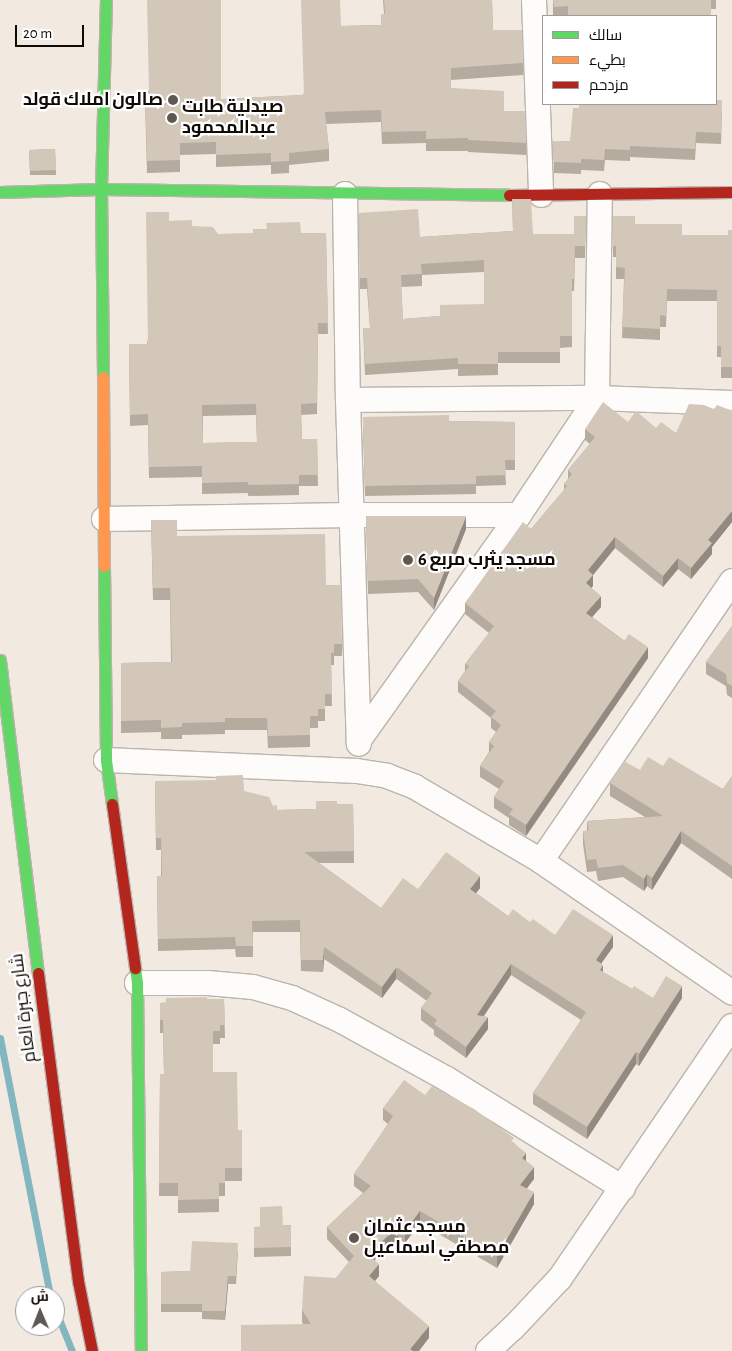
<!DOCTYPE html>
<meta charset="utf-8">
<style>
body{margin:0}
#map{position:relative;width:732px;height:1351px;overflow:hidden;background:#f2e9e0;font-family:"Alegreya Sans",Cairo,sans-serif}
div>[style]{position:absolute}
[style*='--x']{left:calc(var(--x)*1px);top:calc(var(--y)*1px);width:calc(var(--w)*1px);rotate:calc(var(--a)*1deg)}
.stream>*{height:7px;margin:-3.5px;padding:0 3.5px;transform-origin:3.5px;border-radius:3.5px;background:#82b7c0}
.roads{filter:drop-shadow(1px 0 #bbb4ad) drop-shadow(-1px 0 #bbb4ad) drop-shadow(0 1px #bbb4ad) drop-shadow(0 -1px #bbb4ad)}
.street>*{height:24px;margin:-12px;padding:0 12px;transform-origin:12px;border-radius:12px;background:#fdfcfa}
.fast>*{height:11px;margin:-5.5px;padding:0 5.5px;transform-origin:5.5px;border-radius:5.5px;background:#63d668}
.slow>*{height:11px;margin:-5.5px;padding:0 5.5px;transform-origin:5.5px;border-radius:5.5px;background:#ff974d}
.jam>*{height:11px;margin:-5.5px;padding:0 5.5px;transform-origin:5.5px;border-radius:5.5px;background:#b3261e}
.wall>*{inset:0;background:#b5ab9e}
.shaded-wall>*{inset:0;background:#938b81}
.building>*{inset:0;background:#d2c7b8}
.dots>*{width:14px;height:14px;translate:-50% -50%;box-sizing:border-box;border:2px solid #fff;border-radius:50%}
span{translate:-50% -50%;white-space:nowrap;text-align:center;line-height:1.15;-webkit-text-stroke:4.5px #fff;paint-order:stroke}
.poi-label{font-size:18px;color:#100a06;font-weight:700}
.right{translate:-100% -50%;text-align:right}
.left{translate:0 -50%;text-align:left}
.street-label{font-size:18px;color:#100a06}
.legend{position:absolute;left:542px;top:15px;width:175px;height:90px;box-sizing:border-box;background:#fff;border:1px solid #9f9d9b;margin:0;padding:6px 9px;list-style:none;font-size:15px;color:#100a06}
.legend li{display:flex;align-items:center;gap:10px;height:25px}
.legend b{width:25px;border:1px solid #9f9d9b}
.north{position:absolute;left:15px;top:1286px;width:50px;height:50px;box-sizing:border-box;background:#fff;border:1px solid #9f9d9b;border-radius:50%;rotate:359deg;font-size:14px;font-weight:700;line-height:20px;text-align:center;color:#100a06}
.north::after{content:'';display:block;margin:auto;width:18px;height:22px;background:#5f5852;clip-path:polygon(50% 0,100% 100%,50% 72%,0 100%)}
.scale{position:absolute;left:15px;top:25px;width:69px;height:22px;box-sizing:border-box;border:2px solid #100a06;border-top:0;padding-left:6px;font-size:15px;line-height:18px;white-space:nowrap;color:#100a06;-webkit-text-stroke:4px #fff;paint-order:stroke}
</style>
<div id="map">
<div class="stream">
<i style="--x:0;--y:1038;--w:263;--a:79"></i>
<i style="--x:55;--y:1309;--w:45;--a:68"></i>
</div>
<div class="roads">
<div class="street">
<i style="--x:534;--y:0;--w:195;--a:87.9"></i>
<i style="--x:345;--y:194;--w:206;--a:89.2"></i>
<i style="--x:348;--y:400;--w:344;--a:88.2"></i>
<i style="--x:348;--y:400;--w:249;--a:-0.5"></i>
<i style="--x:597;--y:398;--w:135;--a:2.1"></i>
<i style="--x:104;--y:519;--w:247;--a:-0.9"></i>
<i style="--x:351;--y:515;--w:168;--a:0"></i>
<i style="--x:359;--y:740;--w:276;--a:-54.6"></i>
<i style="--x:519;--y:515;--w:141;--a:-56.3"></i>
<i style="--x:597;--y:398;--w:204;--a:-89.2"></i>
<i style="--x:106;--y:760;--w:251;--a:2.5"></i>
<i style="--x:357;--y:771;--w:30;--a:9"></i>
<i style="--x:387;--y:776;--w:30;--a:21"></i>
<i style="--x:415;--y:787;--w:146;--a:30.4"></i>
<i style="--x:541;--y:861;--w:232;--a:34.6"></i>
<i style="--x:541;--y:861;--w:339;--a:-55.7"></i>
<i style="--x:137;--y:983;--w:71;--a:0"></i>
<i style="--x:208;--y:983;--w:45;--a:5.1"></i>
<i style="--x:253;--y:987;--w:41;--a:15.8"></i>
<i style="--x:292;--y:998;--w:53;--a:24.6"></i>
<i style="--x:340;--y:1020;--w:122;--a:28.9"></i>
<i style="--x:447;--y:1079;--w:207;--a:31.8"></i>
<i style="--x:488;--y:1351;--w:34;--a:-43"></i>
<i style="--x:513;--y:1328;--w:69;--a:-46.8"></i>
<i style="--x:560;--y:1278;--w:305;--a:-55.7"></i>
</div>
<div class="fast">
<i style="--x:0;--y:192;--w:101;--a:-1.7"></i>
<i style="--x:101;--y:189;--w:408;--a:0.8"></i>
<i style="--x:103;--y:377;--w:188;--a:-90.6"></i>
<i style="--x:101;--y:189;--w:189;--a:-88.5"></i>
<i style="--x:104;--y:566;--w:194;--a:89.4"></i>
<i style="--x:106;--y:760;--w:44;--a:82.2"></i>
<i style="--x:0;--y:660;--w:315;--a:83.1"></i>
<i style="--x:135;--y:968;--w:15;--a:82"></i>
<i style="--x:137;--y:983;--w:368;--a:89.4"></i>
</div>
<div class="slow">
<i style="--x:103;--y:377;--w:189;--a:89.7"></i>
</div>
<div class="jam">
<i style="--x:509;--y:195;--w:223;--a:-0.8"></i>
<i style="--x:112;--y:804;--w:166;--a:82"></i>
<i style="--x:38;--y:973;--w:311;--a:82.6"></i>
<i style="--x:78;--y:1281;--w:71;--a:78.7"></i>
</div>
</div>
<div class="wall">
<i style="clip-path:polygon(383px 0,492px 0,493px 30px,523px 63px,523px 75px,451px 80px,451px 88px,504px 111px,526px 143px,526px 155px,468px 152px,468px 151px,426px 151px,426px 143px,382px 144px,381px 122px,326px 124px,329px 149px,329px 161px,289px 165px,289px 173px,271px 174px,271px 165px,216px 167px,216px 154px,180px 155px,180px 172px,147px 173px,145px 102px,148px 90px,221px 99px,303px 95px,341px 26px,381px 25px,384px 14px)"></i>
<i style="clip-path:polygon(553px 0,716px 0,716px 9px,711px 9px,711px 16px,553px 16px)"></i>
<i style="clip-path:polygon(579px 108px,722px 111px,721px 144px,696px 143px,695px 160px,630px 157px,630px 161px,605px 160px,604px 171px,581px 170px,581px 174px,554px 173px,553px 141px,570px 141px)"></i>
<i style="clip-path:polygon(55px 149px,56px 175px,30px 175px,29px 150px)"></i>
<i style="clip-path:polygon(evenodd,512px 199px,533px 234px,574px 234px,586px 216px,585px 258px,575px 258px,574px 291px,572px 291px,572px 347px,560px 348px,560px 363px,498px 363px,498px 375px,458px 376px,458px 369px,365px 375px,363px 328px,370px 328px,367px 289px,360px 289px,359px 213px,420px 237px,513px 231px,512px 199px,484px 272px,484px 304px,440px 316px,403px 319px,401px 287px,422px 286px,422px 275px,484px 272px)"></i>
<i style="clip-path:polygon(613px 216px,635px 224px,682px 235px,728px 235px,732px 230px,732px 378px,721px 378px,721px 357px,717px 357px,717px 301px,667px 301px,666px 327px,660px 327px,660px 340px,622px 338px,624px 279px,616px 279px,616px 257px,613px 257px)"></i>
<i style="clip-path:polygon(evenodd,169px 221px,192px 226px,218px 234px,326px 233px,328px 334px,318px 334px,317px 414px,301px 415px,302px 439px,317px 439px,318px 486px,299px 486px,299px 495px,248px 496px,248px 493px,202px 494px,202px 477px,149px 478px,148px 425px,130px 426px,129px 344px,147px 344px,169px 221px,256px 415px,257px 442px,203px 443px,203px 416px,256px 415px)"></i>
<i style="clip-path:polygon(714px 409px,732px 410px,732px 522px,712px 547px,712px 554px,691px 579px,678px 569px,663px 587px,615px 548px,593px 575px,593px 586px,591px 588px,601px 607px,592px 617px,648px 658px,526px 836px,509px 825px,509px 818px,494px 808px,494px 797px,499px 789px,480px 777px,480px 766px,489px 752px,489px 742px,496px 732px,491px 728px,491px 718px,458px 692px,458px 681px,465px 671px,465px 664px,489px 633px,465px 614px,465px 603px,531px 529px,564px 490px,564px 484px,568px 479px,568px 470px,590px 444px,585px 440px,585px 429px,628px 422px,656px 428px,676px 433px)"></i>
<i style="clip-path:polygon(449px 421px,515px 422px,515px 470px,505px 470px,506px 485px,476px 486px,476px 494px,365px 496px,363px 427px)"></i>
<i style="clip-path:polygon(366px 516px,466px 529px,434px 610px,418px 592px,368px 594px)"></i>
<i style="clip-path:polygon(151px 520px,177px 536px,326px 585px,342px 644px,342px 656px,334px 656px,334px 665px,331px 665px,332px 706px,325px 706px,325px 721px,318px 721px,318px 728px,310px 728px,310px 747px,268px 748px,267px 730px,225px 730px,225px 734px,182px 735px,182px 739px,161px 739px,161px 732px,121px 733px,121px 663px,171px 662px,170px 600px,153px 600px)"></i>
<i style="clip-path:polygon(732px 626px,732px 698px,727px 695px,726px 686px,706px 674px,706px 662px)"></i>
<i style="clip-path:polygon(663px 766px,723px 789px,732px 776px,732px 879px,681px 843px,652px 890px,647px 886px,644px 891px,623px 877px,598px 881px,596px 871px,587px 872px,583px 844px,583px 831px,587px 831px,587px 821px,645px 817px,610px 796px,610px 783px,640px 770px)"></i>
<i style="clip-path:polygon(155px 781px,244px 791px,273px 806px,277px 810px,316px 809px,337px 804px,353px 804px,354px 863px,319px 863px,381px 908px,418px 889px,480px 888px,476px 893px,508px 916px,530px 922px,555px 935px,613px 947px,601px 963px,603px 972px,632px 989px,653px 998px,682px 998px,639px 1066px,636px 1064px,587px 1139px,533px 1104px,533px 1093px,581px 1020px,511px 975px,484px 1016px,488px 1029px,466px 1058px,434px 1035px,434px 1030px,421px 1020px,421px 1008px,427px 1001px,398px 980px,396px 979px,382px 998px,324px 959px,323px 972px,301px 971px,300px 932px,253px 932px,253px 957px,236px 957px,235px 949px,158px 951px,157px 876px,161px 876px,161px 850px,156px 850px)"></i>
<i style="clip-path:polygon(207px 999px,224px 999px,225px 1038px,220px 1038px,220px 1044px,213px 1044px,213px 1072px,238px 1130px,242px 1130px,242px 1181px,225px 1181px,225px 1196px,219px 1196px,219px 1212px,178px 1213px,178px 1196px,159px 1196px,160px 1074px,164px 1074px,163px 1033px,160px 1033px,160px 1003px)"></i>
<i style="clip-path:polygon(425px 1095px,514px 1143px,526px 1161px,534px 1179px,527px 1188px,534px 1204px,497px 1268px,420px 1223px,405px 1243px,398px 1238px,375px 1260px,379px 1276px,375px 1281px,429px 1338px,303px 1324px,302px 1322px,302px 1310px,336px 1278px,349px 1262px,327px 1239px,327px 1227px,363px 1193px,354px 1186px,354px 1174px,388px 1124px,383px 1120px,383px 1108px)"></i>
<i style="clip-path:polygon(291px 1225px,291px 1256px,254px 1257px,254px 1227px)"></i>
<i style="clip-path:polygon(238px 1251px,236px 1284px,228px 1284px,225px 1320px,202px 1319px,202px 1312px,161px 1312px,161px 1272px,190px 1271px)"></i>
</div>
<div class="shaded-wall">
<i style="clip-path:polygon(732px 511px,732px 522px,712px 547px,712px 554px,691px 579px,691px 568px,708px 540px)"></i>
<i style="clip-path:polygon(466px 516px,466px 529px,434px 610px,434px 598px)"></i>
<i style="clip-path:polygon(615px 537px,615px 548px,593px 575px,593px 586px,586px 595px,586px 583px,588px 570px)"></i>
<i style="clip-path:polygon(678px 558px,678px 569px,663px 587px,663px 576px)"></i>
<i style="clip-path:polygon(601px 596px,601px 607px,586px 624px,586px 613px)"></i>
<i style="clip-path:polygon(648px 647px,648px 658px,526px 836px,526px 825px)"></i>
<i style="clip-path:polygon(681px 831px,681px 843px,652px 890px,652px 878px)"></i>
<i style="clip-path:polygon(647px 874px,647px 886px,644px 891px,644px 879px)"></i>
<i style="clip-path:polygon(480px 876px,480px 888px,470px 901px,470px 889px)"></i>
<i style="clip-path:polygon(613px 935px,613px 947px,596px 971px,596px 960px)"></i>
<i style="clip-path:polygon(324px 947px,324px 959px,323px 972px,323px 960px)"></i>
<i style="clip-path:polygon(511px 964px,511px 975px,477px 1026px,477px 1015px)"></i>
<i style="clip-path:polygon(603px 965px,603px 976px,600px 970px)"></i>
<i style="clip-path:polygon(396px 968px,396px 979px,382px 998px,382px 987px)"></i>
<i style="clip-path:polygon(682px 986px,682px 998px,639px 1066px,639px 1054px)"></i>
<i style="clip-path:polygon(488px 1017px,488px 1029px,466px 1058px,466px 1047px)"></i>
<i style="clip-path:polygon(636px 1052px,636px 1064px,587px 1139px,587px 1127px)"></i>
<i style="clip-path:polygon(526px 1153px,526px 1164px,522px 1158px)"></i>
<i style="clip-path:polygon(534px 1167px,534px 1179px,520px 1197px,520px 1185px)"></i>
<i style="clip-path:polygon(534px 1192px,534px 1204px,497px 1268px,497px 1256px)"></i>
<i style="clip-path:polygon(420px 1211px,420px 1223px,405px 1243px,405px 1231px)"></i>
<i style="clip-path:polygon(398px 1226px,398px 1238px,368px 1266px,368px 1255px)"></i>
<i style="clip-path:polygon(379px 1264px,379px 1276px,369px 1288px,369px 1276px)"></i>
<i style="clip-path:polygon(228px 1276px,228px 1284px,225px 1320px,225px 1311px)"></i>
<i style="clip-path:polygon(429px 1326px,429px 1338px,419px 1351px,410px 1351px,410px 1349px)"></i>
</div>
<div class="building">
<i style="clip-path:polygon(147px 0,221px 0,221px 99px,304px 95px,301px 0,340px 0,341px 26px,381px 25px,381px 14px,385px 14px,384px 0,492px 0,493px 30px,522px 30px,523px 63px,451px 68px,451px 88px,504px 91px,504px 111px,525px 111px,526px 143px,468px 140px,468px 138px,426px 139px,426px 131px,382px 132px,381px 110px,325px 112px,329px 149px,289px 153px,289px 161px,271px 162px,271px 153px,216px 155px,216px 142px,180px 143px,180px 160px,147px 161px,145px 90px,149px 90px)"></i>
<i style="clip-path:polygon(553px 0,711px 0,711px 16px,568px 16px,568px 6px,554px 7px)"></i>
<i style="clip-path:polygon(716px 100px,722px 100px,721px 133px,696px 132px,695px 149px,630px 146px,630px 150px,605px 149px,604px 160px,581px 159px,581px 163px,554px 162px,553px 141px,570px 141px,573px 108px,579px 108px,579px 104px,716px 104px)"></i>
<i style="clip-path:polygon(55px 149px,56px 170px,30px 171px,29px 150px)"></i>
<i style="clip-path:polygon(evenodd,512px 199px,531px 199px,533px 234px,574px 234px,574px 216px,586px 216px,585px 246px,575px 246px,574px 279px,572px 279px,572px 336px,560px 336px,560px 352px,498px 352px,498px 364px,458px 364px,458px 358px,365px 364px,363px 328px,370px 328px,367px 278px,360px 278px,359px 213px,418px 209px,420px 237px,513px 231px,512px 199px,484px 260px,484px 304px,440px 305px,440px 316px,403px 319px,401px 275px,422px 274px,421px 264px,484px 260px)"></i>
<i style="clip-path:polygon(evenodd,146px 212px,169px 212px,169px 221px,192px 220px,192px 226px,213px 227px,218px 234px,253px 233px,253px 229px,267px 229px,266px 223px,300px 222px,301px 233px,326px 233px,328px 323px,318px 323px,317px 403px,301px 404px,302px 439px,317px 439px,318px 475px,299px 475px,299px 484px,248px 485px,248px 482px,202px 483px,202px 466px,149px 467px,148px 414px,130px 415px,129px 344px,148px 344px,146px 212px,256px 404px,257px 442px,203px 443px,202px 405px,256px 404px)"></i>
<i style="clip-path:polygon(613px 216px,635px 216px,635px 224px,682px 224px,682px 235px,728px 235px,728px 230px,732px 230px,732px 367px,721px 367px,721px 346px,717px 346px,717px 290px,667px 289px,666px 316px,660px 315px,660px 329px,622px 327px,625px 268px,616px 267px,616px 246px,613px 246px)"></i>
<i style="clip-path:polygon(603px 402px,628px 422px,636px 411px,656px 428px,661px 422px,676px 433px,689px 404px,704px 405px,714px 409px,717px 405px,730px 410px,732px 410px,732px 511px,708px 540px,712px 543px,691px 568px,678px 558px,663px 576px,615px 537px,588px 570px,593px 575px,586px 583px,601px 596px,586px 613px,624px 641px,629px 634px,648px 647px,526px 825px,509px 814px,513px 809px,494px 797px,504px 781px,480px 766px,494px 746px,489px 742px,501px 725px,491px 717px,496px 711px,458px 681px,469px 666px,465px 664px,494px 626px,465px 603px,523px 522px,531px 529px,567px 486px,564px 484px,572px 474px,568px 470px,595px 437px,585px 429px)"></i>
<i style="clip-path:polygon(449px 415px,449px 421px,515px 422px,515px 460px,505px 460px,506px 475px,476px 476px,476px 484px,365px 486px,363px 417px)"></i>
<i style="clip-path:polygon(366px 516px,466px 516px,434px 598px,418px 579px,368px 581px)"></i>
<i style="clip-path:polygon(151px 520px,177px 520px,177px 536px,325px 534px,326px 585px,341px 585px,342px 644px,334px 644px,334px 653px,331px 653px,332px 694px,325px 694px,325px 709px,318px 709px,318px 716px,310px 716px,310px 735px,268px 736px,267px 718px,225px 718px,225px 722px,182px 723px,182px 727px,161px 728px,161px 720px,121px 721px,121px 663px,172px 662px,170px 588px,153px 588px)"></i>
<i style="clip-path:polygon(732px 626px,732px 686px,727px 683px,726px 674px,706px 662px)"></i>
<i style="clip-path:polygon(648px 757px,663px 766px,669px 757px,723px 789px,732px 776px,732px 866px,681px 831px,652px 878px,647px 874px,644px 879px,623px 865px,598px 868px,596px 859px,587px 860px,583px 831px,589px 830px,587px 821px,663px 816px,610px 783px,624px 761px,640px 770px)"></i>
<i style="clip-path:polygon(243px 775px,244px 791px,269px 797px,273px 806px,277px 805px,277px 810px,316px 809px,316px 801px,337px 801px,337px 804px,353px 804px,354px 851px,304px 852px,381px 908px,403px 878px,418px 889px,446px 852px,480px 876px,470px 889px,508px 916px,513px 909px,530px 922px,533px 919px,555px 935px,573px 909px,613px 935px,596px 960px,603px 965px,600px 970px,632px 989px,634px 986px,653px 998px,666px 976px,682px 986px,639px 1054px,636px 1052px,587px 1127px,533px 1093px,586px 1012px,511px 964px,477px 1015px,488px 1017px,466px 1047px,434px 1024px,437px 1020px,421px 1008px,432px 993px,398px 968px,396px 968px,382px 987px,324px 947px,323px 960px,301px 960px,300px 920px,252px 921px,253px 946px,236px 946px,235px 937px,158px 939px,157px 876px,162px 876px,161px 838px,156px 838px,155px 781px,216px 780px,216px 776px)"></i>
<i style="clip-path:polygon(207px 997px,207px 999px,224px 999px,225px 1025px,220px 1025px,220px 1031px,213px 1031px,213px 1072px,237px 1072px,238px 1130px,242px 1130px,242px 1168px,225px 1168px,225px 1183px,219px 1183px,219px 1199px,178px 1200px,178px 1183px,159px 1183px,160px 1074px,164px 1074px,163px 1020px,160px 1020px,160px 1003px,166px 1003px,166px 998px)"></i>
<i style="clip-path:polygon(404px 1080px,425px 1095px,432px 1086px,474px 1109px,514px 1138px,511px 1141px,526px 1153px,522px 1158px,534px 1167px,520px 1185px,534px 1192px,497px 1256px,420px 1211px,405px 1231px,398px 1226px,368px 1255px,379px 1264px,369px 1276px,429px 1326px,410px 1349px,413px 1351px,241px 1351px,241px 1325px,311px 1324px,302px 1310px,304px 1276px,336px 1278px,354px 1256px,327px 1227px,371px 1186px,354px 1174px,393px 1116px,383px 1108px)"></i>
<i style="clip-path:polygon(282px 1206px,283px 1226px,291px 1225px,291px 1247px,254px 1248px,254px 1227px,260px 1227px,260px 1207px)"></i>
<i style="clip-path:polygon(192px 1241px,238px 1243px,236px 1276px,228px 1276px,225px 1311px,202px 1311px,202px 1304px,161px 1304px,161px 1272px,190px 1271px)"></i>
</div>
<div class="dots">
<i style="left:173px;top:100px;background:#5f5852"></i>
<i style="left:172px;top:118px;background:#5f5852"></i>
<i style="left:408px;top:560px;background:#5f5852"></i>
<i style="left:354px;top:1238px;background:#5f5852"></i>
</div>
<div class="poi-label">
<span class="right" style="left:163px;top:100px">صالون املاك قولد</span>
<span class="left" style="left:182px;top:118px">صيدلية طابت<br>عبدالمحمود</span>
<span class="left" style="left:418px;top:560px">مسجد يثرب مربع 6</span>
<span class="left" style="left:364px;top:1238px">مسجد عثمان<br>مصطفي اسماعيل</span>
</div>
<div class="street-label">
<span style="left:24px;top:1008px;rotate:-97deg">شارع جبرة العام</span>
</div>
<ul class="legend">
<li><b style="height:6px;background:#63d668"></b>سالك</li>
<li><b style="height:6px;background:#ff974d"></b>بطيء</li>
<li><b style="height:6px;background:#b3261e"></b>مزدحم</li>
</ul>
<div class="north">ش</div>
<div class="scale">20 m</div>
</div>
